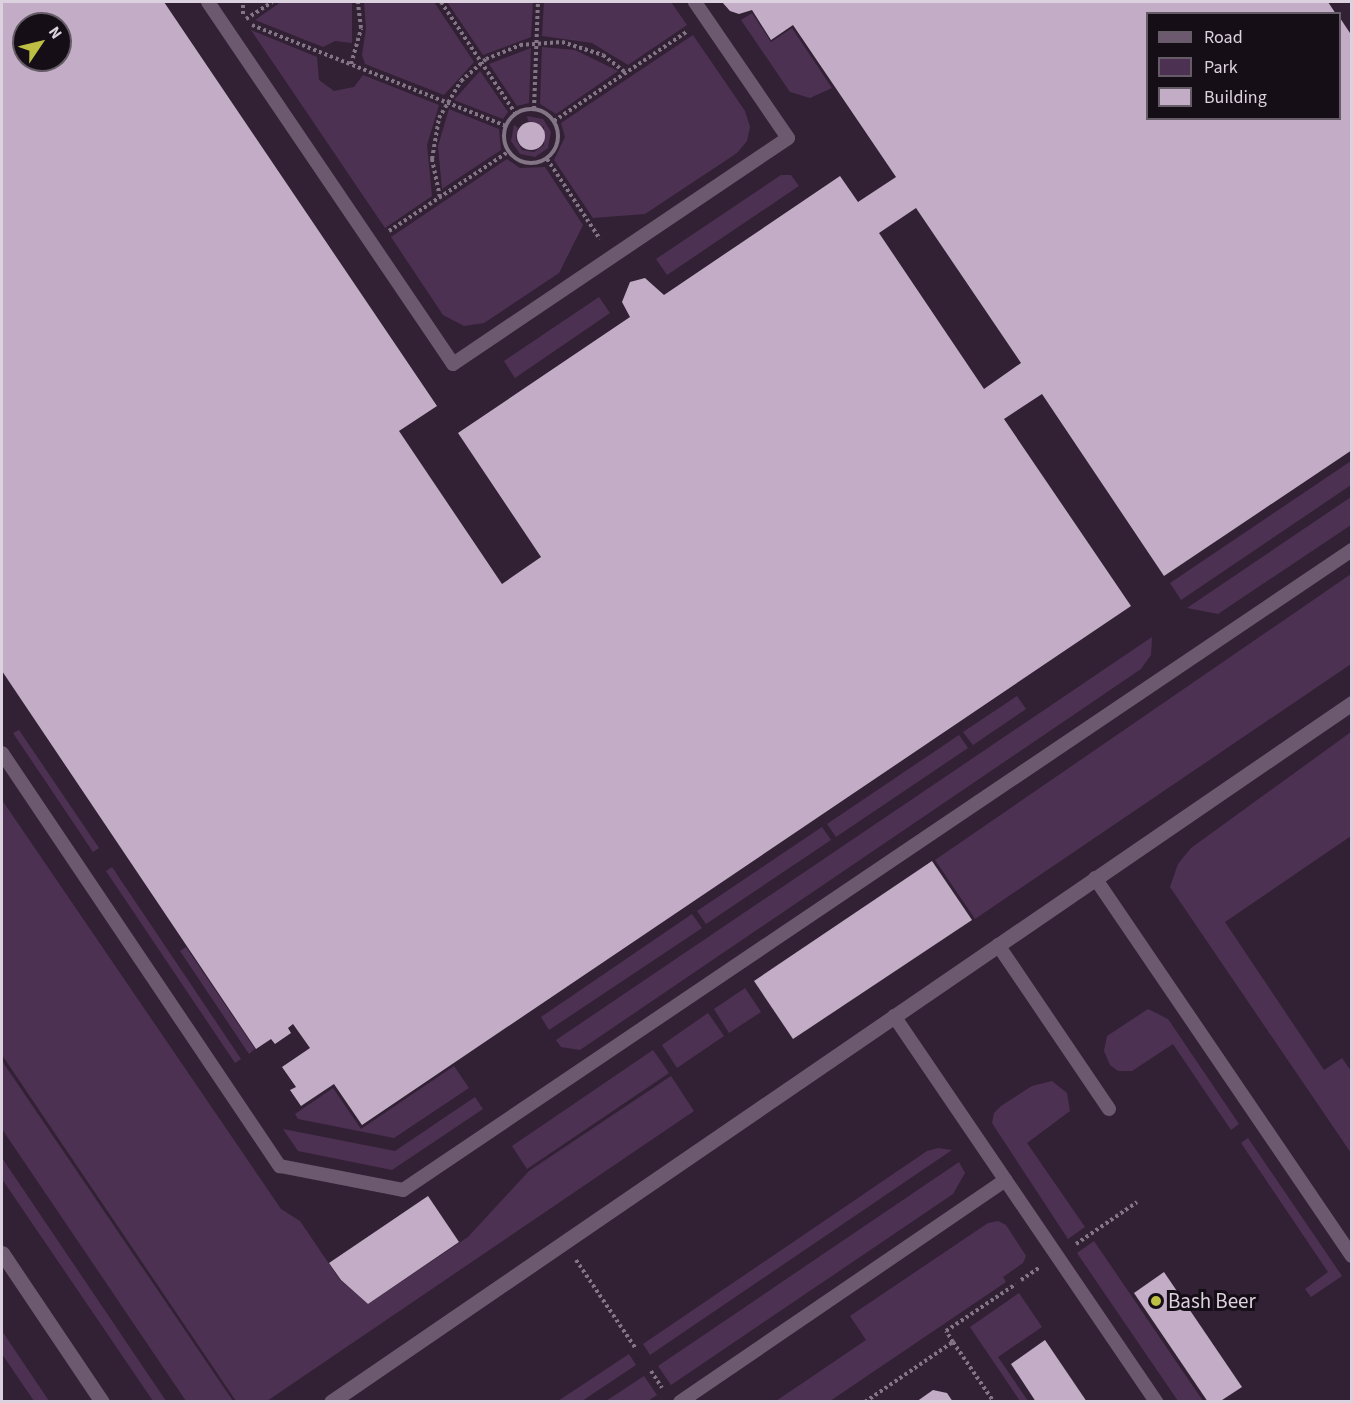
<!DOCTYPE html>
<style>
body{margin:0}
#map{position:relative;width:1353px;height:1403px;overflow:hidden;background:#322135;font-family:"Source Sans 3",sans-serif}
div>[style]{position:absolute}
[style*='--x']{left:calc(var(--x)*1px);top:calc(var(--y)*1px);width:calc(var(--w)*1px);rotate:calc(var(--a)*1deg)}
.green>*{inset:0;background:#4d3152}
.building>*{inset:0;background:#c2acc6}
.round{border-radius:50%}
.path>*{height:4px;margin-top:-2px;transform-origin:0;background:repeating-linear-gradient(90deg,#837586 0 3px,transparent 0 6px)}
.path>.ring{margin:-2px;padding:0;box-sizing:content-box;background:none;border:4px solid #837586;border-radius:50%}
.service>*{height:14px;margin:-7px;padding:0 7px;transform-origin:7px;border-radius:7px;background:#6c5970}
.minor>*{height:15px;margin:-7.5px;padding:0 7.5px;transform-origin:7.5px;border-radius:7.5px;background:#6c5970}
.tertiary>*{height:15px;margin:-7.5px;padding:0 7.5px;transform-origin:7.5px;border-radius:7.5px;background:#6c5970}
.dots>*{width:16px;height:16px;translate:-50% -50%;box-sizing:border-box;border:3px solid #160e17;border-radius:50%}
span{translate:-50% -50%;white-space:nowrap;text-align:center;line-height:1.15;-webkit-text-stroke:6px #160e17;paint-order:stroke}
.poi-label{font-size:21px;color:#dcd1de}
.left{translate:0 -50%;text-align:left}
.frame{position:absolute;inset:0;border:3px solid #dcd1de;pointer-events:none}
.legend{position:absolute;left:1146px;top:12px;width:195px;height:108px;box-sizing:border-box;background:#160e17;border:2px solid #655c67;margin:0;padding:8px 10px;list-style:none;font-size:18px;color:#dcd1de}
.legend li{display:flex;align-items:center;gap:12px;height:30px}
.legend b{width:30px;border:2px solid #655c67}
.north{position:absolute;left:12px;top:12px;width:60px;height:60px;box-sizing:border-box;background:#160e17;border:2px solid #655c67;border-radius:50%;rotate:55deg;font-size:16px;font-weight:700;line-height:24px;text-align:center;color:#dcd1de}
.north::after{content:'';display:block;margin:auto;width:21px;height:27px;background:#bcbf44;clip-path:polygon(50% 0,100% 100%,50% 72%,0 100%)}
</style>
<div id="map">
<div class="green">
<i style="clip-path:polygon(281px 2px,352px 2px,352px 43px,335px 41px,323px 47px,255px 20px)"></i>
<i style="clip-path:polygon(364px 2px,434px 2px,474px 62px,444px 95px,365px 64px,362px 55px,366px 28px)"></i>
<i style="clip-path:polygon(447px 2px,533px 2px,531px 37px,483px 55px)"></i>
<i style="clip-path:polygon(544px 2px,671px 2px,687px 25px,628px 65px,592px 43px,542px 36px)"></i>
<i style="clip-path:polygon(752px 13px,771px 42px,792px 28px,832px 88px,810px 98px,790px 92px,741px 20px)"></i>
<i style="clip-path:polygon(251px 30px,317px 57px,319px 80px,334px 91px,354px 87px,363px 75px,439px 105px,427px 145px,432px 196px,385px 228px)"></i>
<i style="clip-path:polygon(693px 35px,745px 111px,750px 127px,747px 141px,737px 153px,645px 214px,593px 218px,554px 160px,565px 137px,561px 123px)"></i>
<i style="clip-path:polygon(542px 47px,575px 50px,618px 71px,556px 114px,540px 104px)"></i>
<i style="clip-path:polygon(531px 48px,529px 103px,517px 106px,489px 64px)"></i>
<i style="clip-path:polygon(480px 71px,508px 112px,503px 119px,454px 100px)"></i>
<i style="clip-path:polygon(449px 109px,499px 129px,501px 150px,442px 189px,438px 146px)"></i>
<i style="clip-path:polygon(527px 116px,543px 119px,551px 132px,548px 148px,535px 157px,520px 154px,511px 141px,514px 125px,518px 128px,516px 140px,522px 150px,534px 152px,544px 145px,544px 127px,528px 121px)"></i>
<i style="clip-path:polygon(507px 159px,520px 168px,545px 167px,583px 225px,559px 273px,484px 323px,464px 326px,443px 315px,391px 237px)"></i>
<i style="clip-path:polygon(781px 175px,791px 175px,799px 186px,667px 275px,656px 259px)"></i>
<i style="clip-path:polygon(599px 297px,610px 313px,515px 378px,504px 361px)"></i>
<i style="clip-path:polygon(1351px 461px,1351px 485px,1181px 600px,1170px 583px)"></i>
<i style="clip-path:polygon(1351px 497px,1351px 525px,1218px 614px,1187px 608px)"></i>
<i style="clip-path:polygon(1351px 574px,1351px 664px,975px 919px,935px 860px)"></i>
<i style="clip-path:polygon(1152px 637px,1151px 655px,1141px 669px,580px 1050px,561px 1047px,556px 1040px)"></i>
<i style="clip-path:polygon(1017px 696px,1026px 709px,973px 745px,963px 732px)"></i>
<i style="clip-path:polygon(19px 730px,99px 848px,93px 852px,13px 733px)"></i>
<i style="clip-path:polygon(1351px 732px,1351px 836px,1225px 922px,1324px 1070px,1342px 1058px,1351px 1071px,1351px 1153px,1170px 887px,1178px 864px,1191px 848px)"></i>
<i style="clip-path:polygon(959px 735px,968px 748px,836px 837px,827px 824px)"></i>
<i style="clip-path:polygon(2px 800px,281px 1209px,300px 1221px,340px 1280px,368px 1304px,468px 1237px,529px 1171px,671px 1076px,694px 1111px,267px 1401px,236px 1401px,2px 1055px)"></i>
<i style="clip-path:polygon(822px 827px,831px 840px,706px 924px,697px 911px)"></i>
<i style="clip-path:polygon(112px 867px,241px 1059px,235px 1063px,106px 871px)"></i>
<i style="clip-path:polygon(692px 914px,702px 928px,549px 1030px,541px 1017px)"></i>
<i style="clip-path:polygon(186px 947px,255px 1049px,249px 1054px,180px 951px)"></i>
<i style="clip-path:polygon(745px 988px,761px 1012px,729px 1033px,714px 1009px)"></i>
<i style="clip-path:polygon(1148px 1009px,1168px 1019px,1239px 1124px,1231px 1130px,1173px 1044px,1132px 1071px,1118px 1071px,1110px 1065px,1104px 1051px,1107px 1036px)"></i>
<i style="clip-path:polygon(708px 1013px,724px 1036px,677px 1068px,662px 1045px)"></i>
<i style="clip-path:polygon(653px 1050px,669px 1073px,527px 1169px,512px 1146px)"></i>
<i style="clip-path:polygon(2px 1061px,233px 1401px,186px 1401px,2px 1129px)"></i>
<i style="clip-path:polygon(454px 1066px,469px 1088px,394px 1138px,298px 1119px,295px 1114px,333px 1088px,361px 1129px)"></i>
<i style="clip-path:polygon(1052px 1081px,1067px 1093px,1070px 1111px,1027px 1143px,1085px 1227px,1068px 1239px,992px 1123px,994px 1113px,1001px 1106px,1032px 1086px)"></i>
<i style="clip-path:polygon(475px 1097px,483px 1109px,392px 1170px,298px 1151px,283px 1129px,395px 1151px)"></i>
<i style="clip-path:polygon(1248px 1138px,1342px 1276px,1311px 1297px,1305px 1289px,1328px 1272px,1241px 1143px)"></i>
<i style="clip-path:polygon(938px 1148px,952px 1150px,650px 1355px,643px 1344px,927px 1151px)"></i>
<i style="clip-path:polygon(2px 1158px,166px 1401px,153px 1401px,2px 1179px)"></i>
<i style="clip-path:polygon(959px 1162px,965px 1173px,953px 1194px,671px 1385px,658px 1366px)"></i>
<i style="clip-path:polygon(998px 1221px,1006px 1225px,1026px 1256px,1023px 1263px,1003px 1277px,1006px 1282px,830px 1401px,776px 1401px,866px 1340px,850px 1316px,988px 1223px)"></i>
<i style="clip-path:polygon(1094px 1241px,1203px 1401px,1178px 1401px,1077px 1253px)"></i>
<i style="clip-path:polygon(1019px 1293px,1042px 1327px,998px 1357px,1028px 1401px,1020px 1401px,970px 1327px)"></i>
<i style="clip-path:polygon(2px 1331px,49px 1401px,34px 1401px,2px 1354px)"></i>
<i style="clip-path:polygon(629px 1354px,636px 1365px,582px 1401px,558px 1401px)"></i>
<i style="clip-path:polygon(644px 1376px,657px 1395px,648px 1401px,606px 1401px)"></i>
</div>
<div class="building">
<i style="clip-path:polygon(evenodd,2px 2px,164px 2px,437px 406px,399px 431px,502px 584px,541px 557px,458px 433px,630px 317px,622px 302px,630px 282px,645px 278px,664px 295px,840px 176px,858px 202px,896px 177px,793px 25px,771px 40px,752px 10px,739px 14px,730px 11px,722px 2px,1328px 2px,1336px 14px,1148px 14px,1148px 118px,1340px 118px,1340px 18px,1352px 36px,1352px 450px,1164px 576px,1042px 394px,1004px 419px,1131px 606px,362px 1125px,334px 1084px,301px 1106px,290px 1090px,296px 1087px,282px 1067px,310px 1048px,293px 1024px,288px 1028px,291px 1033px,275px 1044px,271px 1039px,256px 1049px,2px 671px,2px 2px,24px 24px,60px 24px,60px 60px,24px 60px,24px 24px,2px 2px,916px 208px,1021px 363px,984px 389px,879px 233px,916px 208px)"></i>
<i class="round" style="left:517px;top:122px;width:28px;height:28px"></i>
<i style="clip-path:polygon(932px 861px,972px 920px,793px 1039px,754px 981px)"></i>
<i style="clip-path:polygon(428px 1196px,459px 1242px,368px 1304px,341px 1280px,329px 1263px)"></i>
<i style="clip-path:polygon(1164px 1272px,1242px 1387px,1219px 1402px,1208px 1402px,1134px 1293px)"></i>
<i style="clip-path:polygon(1045px 1340px,1087px 1402px,1036px 1402px,1011px 1364px)"></i>
<i style="clip-path:polygon(933px 1390px,947px 1393px,953px 1402px,916px 1402px)"></i>
</div>
<div class="path">
<i style="--x:441;--y:2;--w:133;--a:56.3"></i>
<i style="--x:243;--y:14;--w:12;--a:-90"></i>
<i style="--x:246;--y:19;--w:31;--a:-33"></i>
<i style="--x:252;--y:25;--w:273;--a:21.7"></i>
<i style="--x:351;--y:64;--w:37;--a:-74"></i>
<i style="--x:361;--y:28;--w:26;--a:-97"></i>
<i class="ring" style="left:504px;top:109px;width:50px;height:50px"></i>
<i style="--x:534;--y:109;--w:107;--a:-87.9"></i>
<i style="--x:554;--y:121;--w:161;--a:-33.9"></i>
<i style="--x:547;--y:159;--w:96;--a:56.5"></i>
<i style="--x:440;--y:197;--w:39;--a:-102"></i>
<i style="--x:432;--y:159;--w:42;--a:-80.3"></i>
<i style="--x:439;--y:118;--w:43;--a:-59.3"></i>
<i style="--x:461;--y:81;--w:33;--a:-41"></i>
<i style="--x:486;--y:59;--w:37;--a:-22"></i>
<i style="--x:520;--y:45;--w:42;--a:-4.1"></i>
<i style="--x:562;--y:42;--w:43;--a:17.6"></i>
<i style="--x:603;--y:55;--w:29;--a:38"></i>
<i style="--x:389;--y:231;--w:143;--a:-33.6"></i>
<i style="--x:1076;--y:1244;--w:74;--a:-34.5"></i>
<i style="--x:576;--y:1260;--w:107;--a:56"></i>
<i style="--x:1021;--y:1280;--w:22;--a:-34"></i>
<i style="--x:953;--y:1342;--w:13;--a:-122"></i>
<i style="--x:946;--y:1331;--w:84;--a:-33.9"></i>
<i style="--x:651;--y:1371;--w:20;--a:57"></i>
<i style="--x:865;--y:1402;--w:107;--a:-34.3"></i>
<i style="--x:953;--y:1342;--w:73;--a:55.7"></i>
</div>
<div class="service">
<i style="--x:208;--y:2;--w:437;--a:55.9"></i>
<i style="--x:453;--y:364;--w:404;--a:-34"></i>
<i style="--x:788;--y:138;--w:165;--a:-124.4"></i>
<i style="--x:2;--y:753;--w:498;--a:56.1"></i>
<i style="--x:280;--y:1166;--w:125;--a:11"></i>
<i style="--x:403;--y:1190;--w:1145;--a:-34"></i>
<i style="--x:1095;--y:878;--w:457;--a:55.8"></i>
<i style="--x:998;--y:945;--w:198;--a:55.9"></i>
<i style="--x:894;--y:1016;--w:467;--a:55.8"></i>
<i style="--x:680;--y:1402;--w:394;--a:-34.3"></i>
</div>
<div class="minor">
<i style="--x:331;--y:1402;--w:1237;--a:-34.4"></i>
</div>
<div class="tertiary">
<i style="--x:2;--y:1253;--w:179;--a:56.1"></i>
</div>
<div class="dots">
<i style="left:1156px;top:1301px;background:#bcbf44"></i>
</div>
<div class="poi-label">
<span class="left" style="left:1168px;top:1301px">Bash Beer</span>
</div>
<div class="frame"></div>
<ul class="legend">
<li><b style="height:8px;background:#6c5970"></b>Road</li>
<li><b style="height:16px;background:#4d3152"></b>Park</li>
<li><b style="height:16px;background:#c2acc6"></b>Building</li>
</ul>
<div class="north">N</div>
</div>
